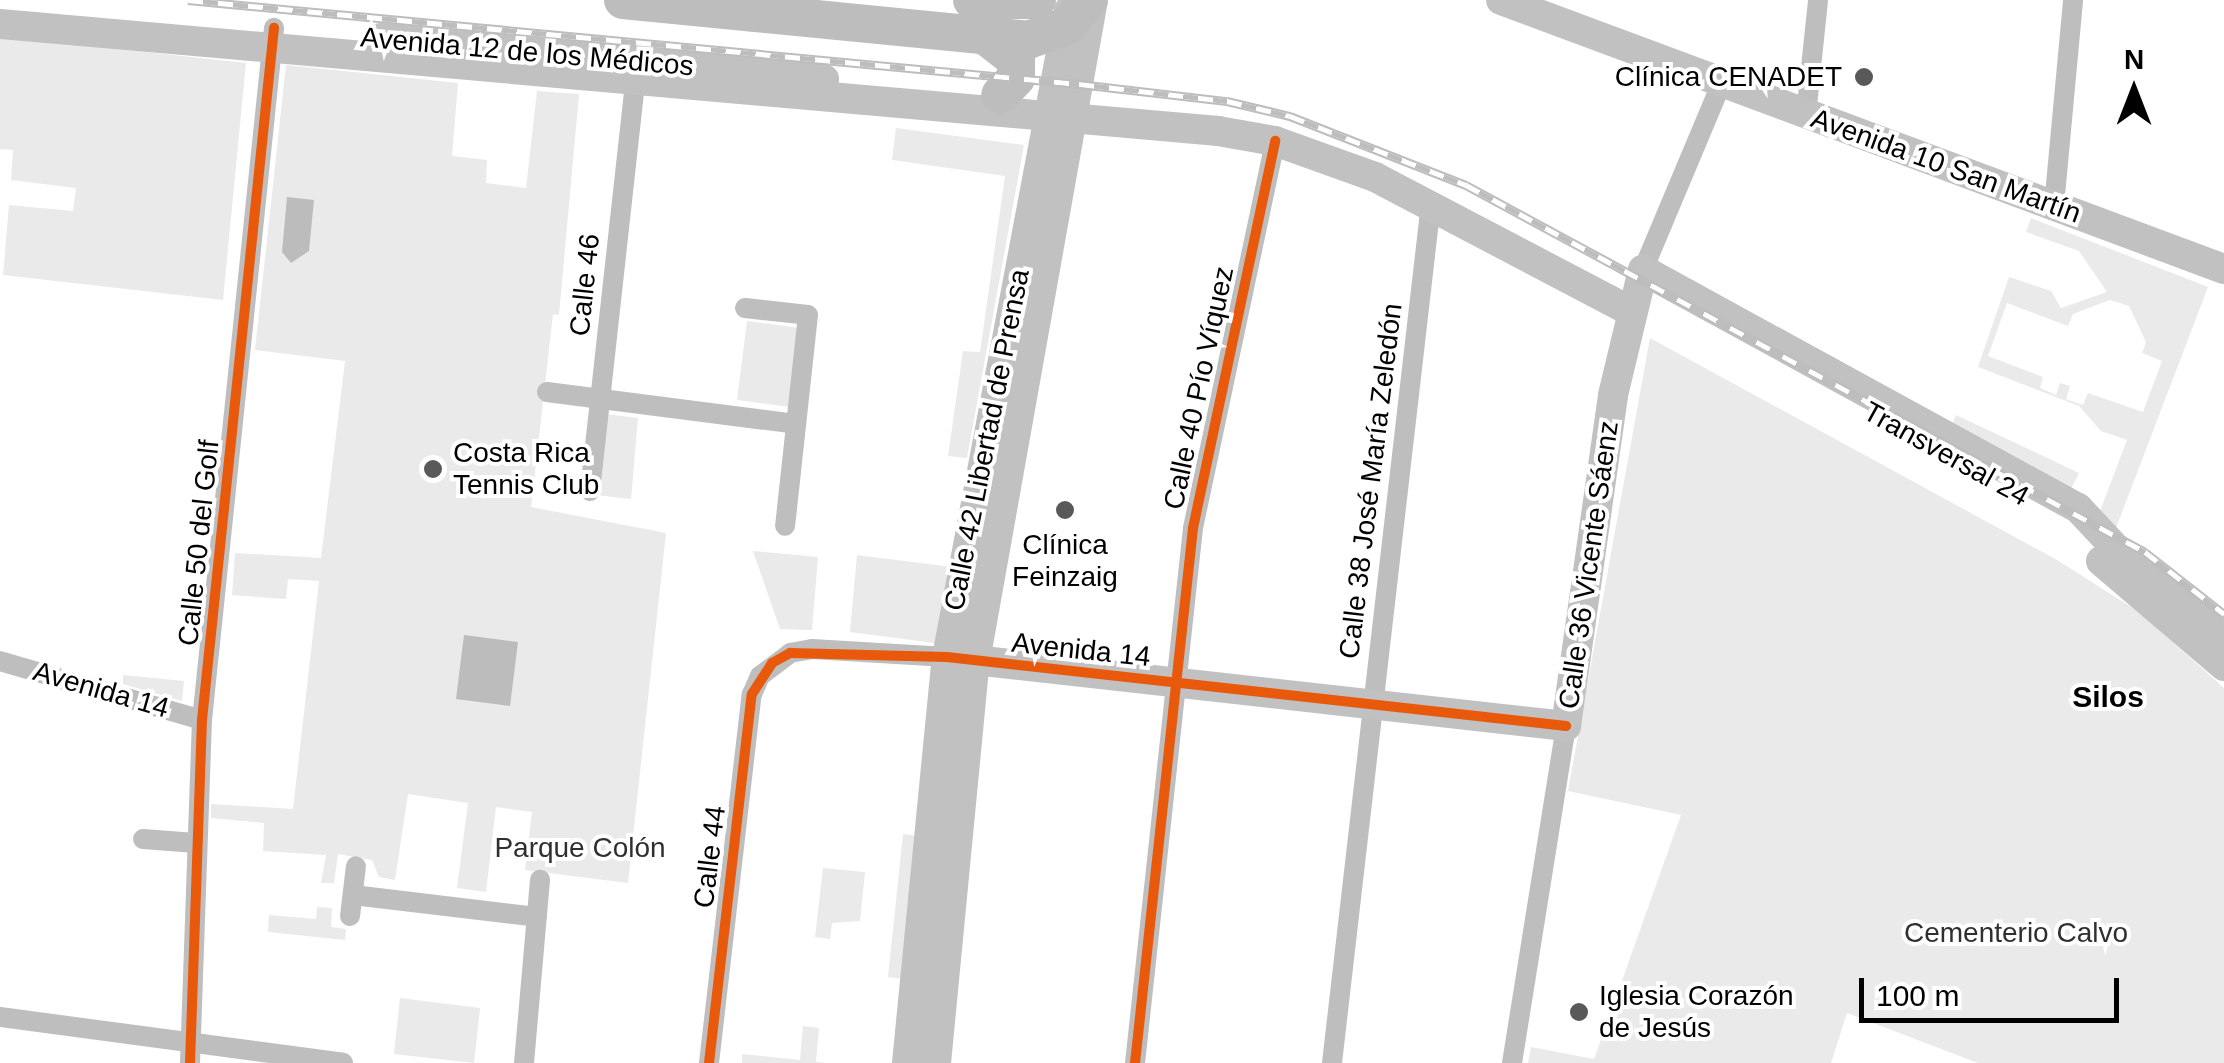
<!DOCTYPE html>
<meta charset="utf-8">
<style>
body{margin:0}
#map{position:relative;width:2224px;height:1063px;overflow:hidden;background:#fff;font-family:Arial,sans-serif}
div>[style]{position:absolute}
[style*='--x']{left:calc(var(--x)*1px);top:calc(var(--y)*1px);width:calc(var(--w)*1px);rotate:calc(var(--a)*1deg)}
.green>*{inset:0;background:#eaeaea}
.water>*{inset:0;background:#bcbcbc}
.street>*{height:20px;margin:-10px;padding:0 10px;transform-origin:10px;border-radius:10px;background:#bebebe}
.secondary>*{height:30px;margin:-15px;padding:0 15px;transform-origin:15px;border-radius:15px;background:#c1c1c1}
.highway>*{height:38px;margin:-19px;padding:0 19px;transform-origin:19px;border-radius:19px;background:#bdbdbd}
.rail>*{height:9px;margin-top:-4.5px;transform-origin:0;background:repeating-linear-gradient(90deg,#fff 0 15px,#bdbdbd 0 30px);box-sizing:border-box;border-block:2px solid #bdbdbd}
.cycleway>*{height:10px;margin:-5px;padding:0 5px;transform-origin:5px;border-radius:5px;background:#e8590c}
.dots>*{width:28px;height:28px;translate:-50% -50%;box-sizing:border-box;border:5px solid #fff;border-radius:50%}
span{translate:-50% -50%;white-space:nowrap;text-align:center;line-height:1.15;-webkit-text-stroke:8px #fff;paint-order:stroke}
.street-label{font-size:28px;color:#000}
.poi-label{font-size:28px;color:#000}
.right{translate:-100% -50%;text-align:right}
.left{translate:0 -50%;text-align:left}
.park-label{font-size:28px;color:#2f2f2f}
.neighbourhood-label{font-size:30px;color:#000;font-weight:700}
.north{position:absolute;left:2084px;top:40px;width:100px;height:100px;-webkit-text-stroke:8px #fff;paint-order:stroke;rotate:0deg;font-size:28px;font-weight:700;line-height:40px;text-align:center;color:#000}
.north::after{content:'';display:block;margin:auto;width:35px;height:45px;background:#000;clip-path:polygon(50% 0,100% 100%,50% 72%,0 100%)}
.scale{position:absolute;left:1859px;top:978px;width:260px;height:45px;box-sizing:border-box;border:5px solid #000;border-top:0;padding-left:12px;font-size:30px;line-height:35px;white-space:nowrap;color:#000;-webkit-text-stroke:8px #fff;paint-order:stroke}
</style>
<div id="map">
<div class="green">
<i style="clip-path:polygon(0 36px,246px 63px,223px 300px,3px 275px,9px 205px,73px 211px,76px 188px,11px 180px,13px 150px,0 149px)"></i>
<i style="clip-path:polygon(286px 65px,458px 83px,452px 156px,487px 160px,486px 183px,526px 188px,537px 91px,579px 94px,559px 315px,553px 314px,531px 507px,666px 533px,628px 883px,525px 870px,532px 812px,496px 807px,486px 892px,457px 888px,468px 803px,408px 794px,395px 880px,379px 877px,372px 860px,338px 854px,334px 883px,321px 883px,326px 855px,263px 851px,264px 823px,211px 818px,211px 804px,293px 809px,319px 581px,288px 579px,286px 599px,232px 595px,235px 553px,321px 558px,345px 361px,255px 350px)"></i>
<i style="clip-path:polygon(896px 128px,1024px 145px,967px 458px,948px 456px,963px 351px,980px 352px,1005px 176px,892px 160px)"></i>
<i style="clip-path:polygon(evenodd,2031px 218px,2208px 287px,2116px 528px,2097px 519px,2127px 440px,2101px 431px,2079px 406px,1978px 367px,2009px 277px,2051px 291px,2061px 308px,2107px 292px,2079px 251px,2026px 232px,2031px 218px,2110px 300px,2129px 306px,2146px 342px,2142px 353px,2162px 361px,2143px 412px,2088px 393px,2083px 405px,2066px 399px,2070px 386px,2060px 383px,2056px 395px,2040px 388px,2043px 377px,1988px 356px,2007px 303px,2068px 326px,2073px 314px,2110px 300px)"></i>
<i style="clip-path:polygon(747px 321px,800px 328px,790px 407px,737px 400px)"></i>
<i style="clip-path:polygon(1650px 338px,2057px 560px,2139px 612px,2224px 688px,2224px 1063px,1978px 1063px,1847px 1013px,1831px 1063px,1528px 1063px,1531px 1047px,1594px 1059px,1681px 815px,1568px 791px)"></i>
<i style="clip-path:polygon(605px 414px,638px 418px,631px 499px,596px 495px)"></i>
<i style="clip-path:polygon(1956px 415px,2079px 473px,2067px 497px,1949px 432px)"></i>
<i style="clip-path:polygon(753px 551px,818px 557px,812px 630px,780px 629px)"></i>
<i style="clip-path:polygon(857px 555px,952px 567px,942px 644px,850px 632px)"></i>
<i style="clip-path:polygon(123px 675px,184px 681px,182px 701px,123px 684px)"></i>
<i style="clip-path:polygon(903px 834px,917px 836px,904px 979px,888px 977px)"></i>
<i style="clip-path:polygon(823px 868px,865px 872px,860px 921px,832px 923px,830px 939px,815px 937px)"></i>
<i style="clip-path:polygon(317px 907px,332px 908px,331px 927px,346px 929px,345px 940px,268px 932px,269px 915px,316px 919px)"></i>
<i style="clip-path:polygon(400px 998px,480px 1008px,474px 1063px,394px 1054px)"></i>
<i style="clip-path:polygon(803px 1026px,819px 1028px,816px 1062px,827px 1063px,742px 1063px,742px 1054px,800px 1060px)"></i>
</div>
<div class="water">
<i style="clip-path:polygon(287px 197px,314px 200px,309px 251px,291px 263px,282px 252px)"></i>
<i style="clip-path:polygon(464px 635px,518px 642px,510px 706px,456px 699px)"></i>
</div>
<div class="street">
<i style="--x:1806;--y:115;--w:116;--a:-84"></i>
<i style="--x:2054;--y:206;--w:207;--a:-84.7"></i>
<i style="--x:1643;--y:270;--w:204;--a:-67.2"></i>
<i style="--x:745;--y:308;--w:63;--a:6.3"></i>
<i style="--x:808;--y:315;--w:212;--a:96.2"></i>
<i style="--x:547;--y:392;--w:251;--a:7.3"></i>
<i style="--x:590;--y:491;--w:409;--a:-83.7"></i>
<i style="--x:0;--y:661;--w:210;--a:16.3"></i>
<i style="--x:143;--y:839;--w:53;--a:4.3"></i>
<i style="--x:353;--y:895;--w:185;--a:6.8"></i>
<i style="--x:350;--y:916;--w:50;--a:-83.2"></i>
<i style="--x:0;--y:1017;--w:346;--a:7.6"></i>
<i style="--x:190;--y:1063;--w:343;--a:-88"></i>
<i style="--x:202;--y:720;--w:696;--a:-84.06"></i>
<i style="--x:524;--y:1063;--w:184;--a:-85"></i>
<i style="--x:709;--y:1063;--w:371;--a:-83.4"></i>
<i style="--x:752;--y:694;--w:20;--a:-66"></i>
<i style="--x:760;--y:676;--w:38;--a:-37"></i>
<i style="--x:790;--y:653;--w:22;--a:-10"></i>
<i style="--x:812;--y:649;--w:135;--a:3.4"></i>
<i style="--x:1135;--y:1063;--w:538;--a:-83.81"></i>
<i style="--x:1193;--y:528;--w:396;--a:-78"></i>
<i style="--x:1332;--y:1063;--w:866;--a:-83.43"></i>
<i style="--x:1512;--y:1063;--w:341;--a:-80.9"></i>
</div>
<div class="secondary">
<i style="--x:1501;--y:0;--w:771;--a:20.41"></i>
<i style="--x:0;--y:24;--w:1223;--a:5.02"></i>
<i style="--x:1218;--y:131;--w:58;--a:10"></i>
<i style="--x:1275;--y:141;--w:106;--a:19.8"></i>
<i style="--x:1375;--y:177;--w:288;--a:27.7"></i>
<i style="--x:381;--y:38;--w:445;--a:5.3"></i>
<i style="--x:2101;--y:561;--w:162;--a:40.5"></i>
<i style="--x:947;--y:657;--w:623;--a:6.36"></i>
<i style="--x:1566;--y:726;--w:334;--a:-81.9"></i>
<i style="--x:1613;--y:395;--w:129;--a:-76.5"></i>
<i style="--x:1643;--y:270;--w:496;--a:28.7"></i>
<i style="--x:2078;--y:508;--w:69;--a:46.8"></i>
<i style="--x:2125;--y:558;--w:125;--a:37.9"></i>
<i style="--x:907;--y:1063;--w:408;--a:-84.4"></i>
<i style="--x:947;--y:657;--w:658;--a:-79.32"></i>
<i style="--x:936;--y:1063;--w:404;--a:-84.5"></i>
<i style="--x:975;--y:661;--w:671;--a:-79.88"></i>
</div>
<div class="highway">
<i style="--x:623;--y:0;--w:407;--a:5.6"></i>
<i style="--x:1028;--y:40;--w:41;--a:-19.7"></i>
<i style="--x:1067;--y:26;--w:34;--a:-50"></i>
<i style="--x:972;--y:0;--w:65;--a:0"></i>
<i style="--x:987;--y:37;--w:37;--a:38"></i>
<i style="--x:1016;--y:60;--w:18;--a:90"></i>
<i style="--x:1016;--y:78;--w:23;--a:133"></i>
</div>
<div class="rail">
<i style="--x:188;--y:0;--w:895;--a:5.39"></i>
<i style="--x:1079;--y:84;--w:149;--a:6.6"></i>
<i style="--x:1227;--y:101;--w:65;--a:13.4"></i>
<i style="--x:1290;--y:116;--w:189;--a:21.4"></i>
<i style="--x:1466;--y:185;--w:772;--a:28.39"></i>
<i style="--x:2145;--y:552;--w:100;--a:38.1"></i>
</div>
<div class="cycleway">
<i style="--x:190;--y:1063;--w:343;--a:-88"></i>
<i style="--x:202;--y:720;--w:696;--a:-84.06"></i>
<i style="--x:709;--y:1063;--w:371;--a:-83.4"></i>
<i style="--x:752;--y:694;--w:37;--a:-57"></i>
<i style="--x:772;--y:663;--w:21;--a:-29"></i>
<i style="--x:790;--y:653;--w:157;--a:1.5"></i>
<i style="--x:947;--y:657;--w:623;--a:6.36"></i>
<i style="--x:1135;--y:1063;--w:538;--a:-83.81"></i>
<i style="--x:1193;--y:528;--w:396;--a:-78"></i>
</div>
<div class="dots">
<i style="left:1864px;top:77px;background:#595959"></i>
<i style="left:433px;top:469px;background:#595959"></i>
<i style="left:1065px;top:510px;background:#595959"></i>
<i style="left:1579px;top:1012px;background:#595959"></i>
</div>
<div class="street-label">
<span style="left:527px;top:52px;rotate:5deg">Avenida 12 de los Médicos</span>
<span style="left:1946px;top:166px;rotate:20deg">Avenida 10 San Martín</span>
<span style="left:585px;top:285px;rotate:-84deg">Calle 46</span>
<span style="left:1199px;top:388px;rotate:-78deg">Calle 40 Pío Víquez</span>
<span style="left:987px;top:440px;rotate:-79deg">Calle 42 Libertad de Prensa</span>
<span style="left:1946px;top:454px;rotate:29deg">Transversal 24</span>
<span style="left:1371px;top:481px;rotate:-83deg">Calle 38 José María Zeledón</span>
<span style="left:199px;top:543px;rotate:-84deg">Calle 50 del Golf</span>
<span style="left:1589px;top:565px;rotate:-82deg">Calle 36 Vicente Sáenz</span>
<span style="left:1081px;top:650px;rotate:6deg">Avenida 14</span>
<span style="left:101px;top:690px;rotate:16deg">Avenida 14</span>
<span style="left:710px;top:857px;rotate:-83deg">Calle 44</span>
</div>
<div class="poi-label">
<span class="right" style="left:1842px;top:77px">Clínica CENADET</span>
<span class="left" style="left:453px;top:469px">Costa Rica<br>Tennis Club</span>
<span style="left:1065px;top:561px">Clínica<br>Feinzaig</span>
<span class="left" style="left:1599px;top:1012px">Iglesia Corazón<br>de Jesús</span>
</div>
<div class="park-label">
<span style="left:580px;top:848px">Parque Colón</span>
<span style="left:2016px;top:933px">Cementerio Calvo</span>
</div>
<div class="neighbourhood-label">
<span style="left:2108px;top:697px">Silos</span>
</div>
<div class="north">N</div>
<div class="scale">100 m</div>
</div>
